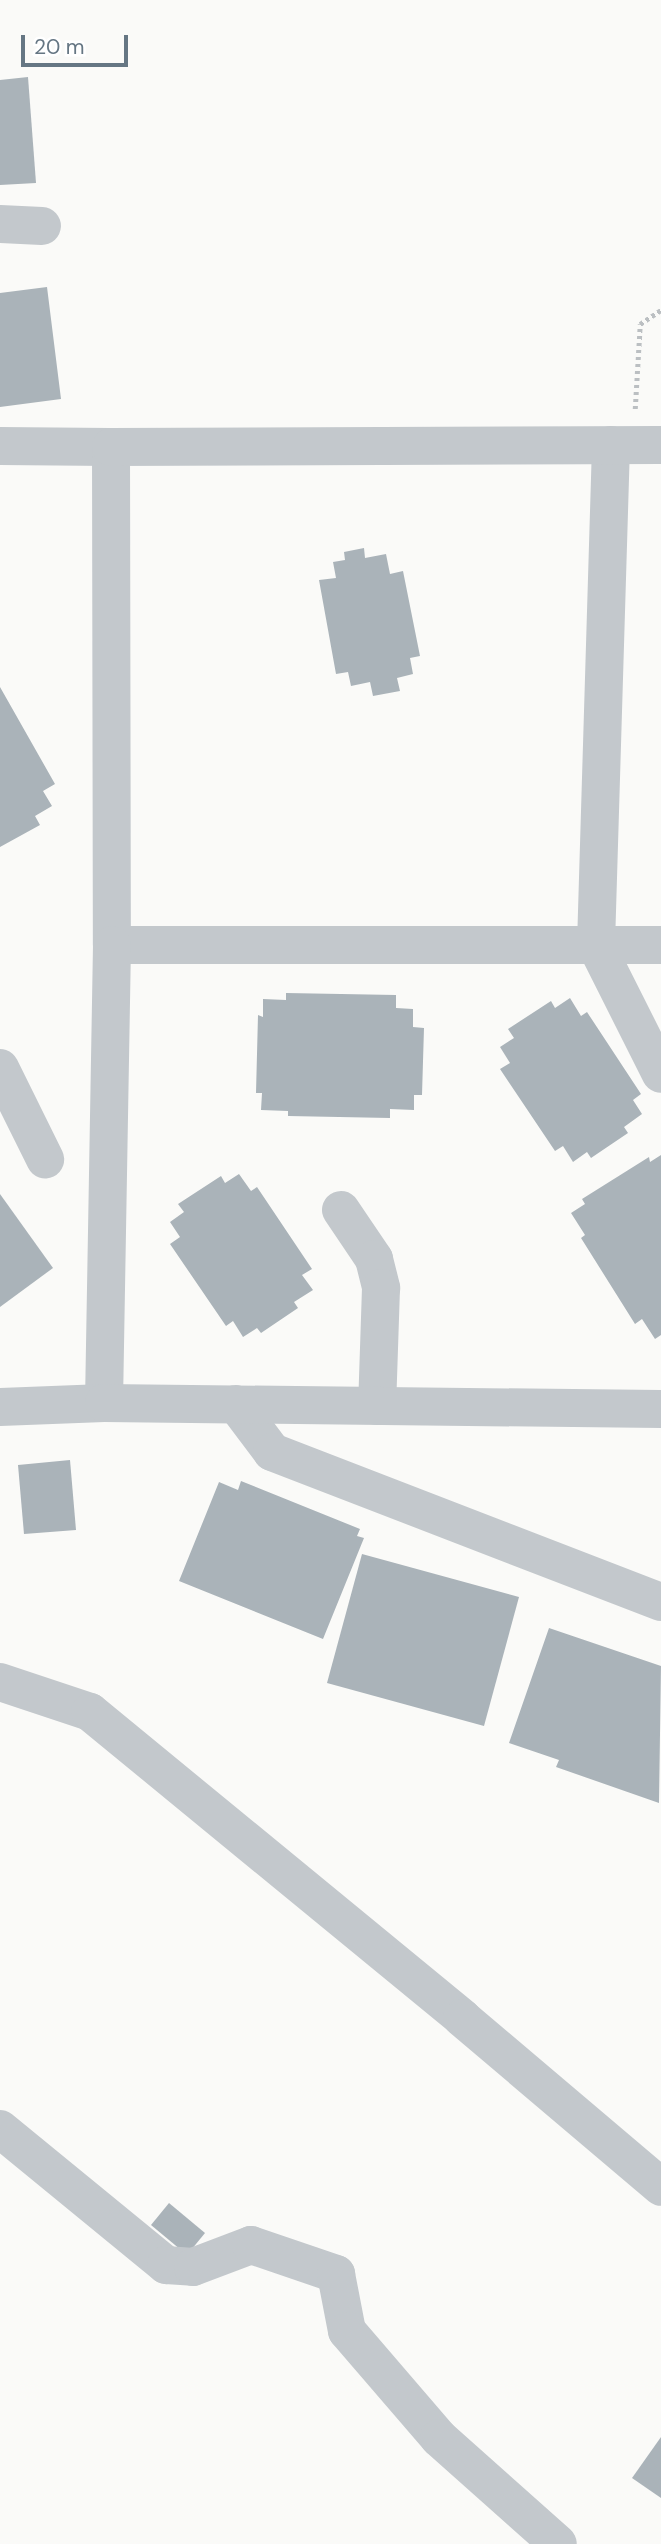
<!DOCTYPE html>
<style>
body{margin:0}
#map{position:relative;width:661px;height:2544px;overflow:hidden;background:#fafaf8;font-family:"DM Sans",sans-serif}
div>[style]{position:absolute}
[style*='--x']{left:calc(var(--x)*1px);top:calc(var(--y)*1px);width:calc(var(--w)*1px);rotate:calc(var(--a)*1deg)}
.building>*{inset:0;background:#aab3b9}
.path>*{height:4.5px;margin-top:-2.25px;transform-origin:0;background:repeating-linear-gradient(90deg,#bbbfc2 0 3.5px,transparent 0 7px)}
.minor>*{height:38px;margin:-19px;padding:0 19px;transform-origin:19px;border-radius:19px;background:#c3c8cc}
span{translate:-50% -50%;white-space:nowrap;text-align:center;line-height:1.15;-webkit-text-stroke:7px #fff;paint-order:stroke}
.scale{position:absolute;left:21px;top:35px;width:107px;height:32px;box-sizing:border-box;border:4px solid #657683;border-top:0;padding-left:9px;font-size:21px;line-height:24px;white-space:nowrap;color:#657683;-webkit-text-stroke:5px #fff;paint-order:stroke}
</style>
<div id="map">
<div class="building">
<i style="clip-path:polygon(28px 77px,36px 183px,0 185px,0 80px)"></i>
<i style="clip-path:polygon(47px 287px,61px 399px,0 407px,0 293px)"></i>
<i style="clip-path:polygon(364px 548px,365px 558px,386px 554px,390px 574px,403px 571px,420px 656px,410px 658px,413px 674px,397px 678px,400px 691px,373px 696px,370px 682px,351px 686px,348px 672px,336px 674px,319px 580px,336px 578px,333px 562px,345px 560px,344px 552px)"></i>
<i style="clip-path:polygon(0 687px,55px 784px,43px 791px,52px 806px,35px 816px,40px 825px,0 847px)"></i>
<i style="clip-path:polygon(286px 993px,396px 995px,396px 1008px,413px 1009px,413px 1027px,424px 1028px,422px 1095px,414px 1095px,414px 1110px,390px 1109px,390px 1118px,288px 1116px,288px 1111px,261px 1110px,262px 1093px,256px 1093px,258px 1015px,263px 1017px,263px 999px,286px 1000px)"></i>
<i style="clip-path:polygon(570px 998px,581px 1016px,587px 1012px,641px 1094px,633px 1100px,642px 1114px,624px 1127px,628px 1133px,591px 1158px,587px 1152px,573px 1162px,563px 1146px,555px 1151px,500px 1069px,510px 1063px,500px 1047px,514px 1038px,508px 1029px,551px 1001px,555px 1008px)"></i>
<i style="clip-path:polygon(661px 1155px,661px 1335px,655px 1339px,642px 1319px,635px 1324px,581px 1238px,585px 1235px,571px 1213px,585px 1204px,582px 1199px,649px 1157px,650px 1162px)"></i>
<i style="clip-path:polygon(239px 1174px,251px 1191px,257px 1187px,312px 1269px,302px 1275px,313px 1290px,294px 1302px,298px 1308px,261px 1333px,257px 1328px,243px 1337px,233px 1321px,226px 1326px,170px 1244px,180px 1237px,170px 1222px,184px 1212px,178px 1204px,221px 1176px,225px 1183px)"></i>
<i style="clip-path:polygon(0 1194px,53px 1268px,0 1307px)"></i>
<i style="clip-path:polygon(70px 1460px,76px 1530px,24px 1534px,18px 1465px)"></i>
<i style="clip-path:polygon(241px 1481px,360px 1529px,357px 1536px,364px 1538px,323px 1639px,179px 1581px,219px 1482px,238px 1490px)"></i>
<i style="clip-path:polygon(362px 1554px,519px 1597px,484px 1726px,327px 1683px)"></i>
<i style="clip-path:polygon(549px 1628px,661px 1666px,659px 1803px,556px 1767px,559px 1760px,509px 1743px)"></i>
<i style="clip-path:polygon(169px 2203px,205px 2233px,187px 2255px,151px 2225px)"></i>
<i style="clip-path:polygon(661px 2437px,661px 2498px,632px 2478px)"></i>
</div>
<div class="path">
<i style="--x:635;--y:409;--w:85;--a:-86.6"></i>
<i style="--x:640;--y:324;--w:25;--a:-34"></i>
</div>
<div class="minor">
<i style="--x:0;--y:224;--w:42;--a:2.7"></i>
<i style="--x:611;--y:445;--w:500;--a:91.72"></i>
<i style="--x:596;--y:945;--w:144;--a:63.3"></i>
<i style="--x:0;--y:446;--w:111;--a:0.5"></i>
<i style="--x:111;--y:447;--w:498;--a:89.9"></i>
<i style="--x:112;--y:945;--w:549;--a:0"></i>
<i style="--x:111;--y:447;--w:550;--a:-0.21"></i>
<i style="--x:0;--y:1068;--w:102;--a:63.7"></i>
<i style="--x:341;--y:1210;--w:59;--a:56"></i>
<i style="--x:374;--y:1259;--w:30;--a:76"></i>
<i style="--x:381;--y:1288;--w:118;--a:91.9"></i>
<i style="--x:104;--y:1403;--w:458;--a:-89"></i>
<i style="--x:236;--y:1404;--w:60;--a:53.1"></i>
<i style="--x:272;--y:1452;--w:417;--a:21.1"></i>
<i style="--x:0;--y:1407;--w:104;--a:-2.2"></i>
<i style="--x:104;--y:1403;--w:557;--a:0.62"></i>
<i style="--x:0;--y:1682;--w:95;--a:18.4"></i>
<i style="--x:90;--y:1712;--w:482;--a:39.4"></i>
<i style="--x:462;--y:2018;--w:261;--a:40.3"></i>
<i style="--x:0;--y:2129;--w:215;--a:39.3"></i>
<i style="--x:166;--y:2265;--w:27;--a:4"></i>
<i style="--x:193;--y:2267;--w:62;--a:-20.8"></i>
<i style="--x:251;--y:2245;--w:90;--a:18.8"></i>
<i style="--x:336;--y:2274;--w:58;--a:79.1"></i>
<i style="--x:347;--y:2331;--w:141;--a:49.3"></i>
<i style="--x:439;--y:2438;--w:159;--a:41.7"></i>
</div>
<div class="scale">20 m</div>
</div>
